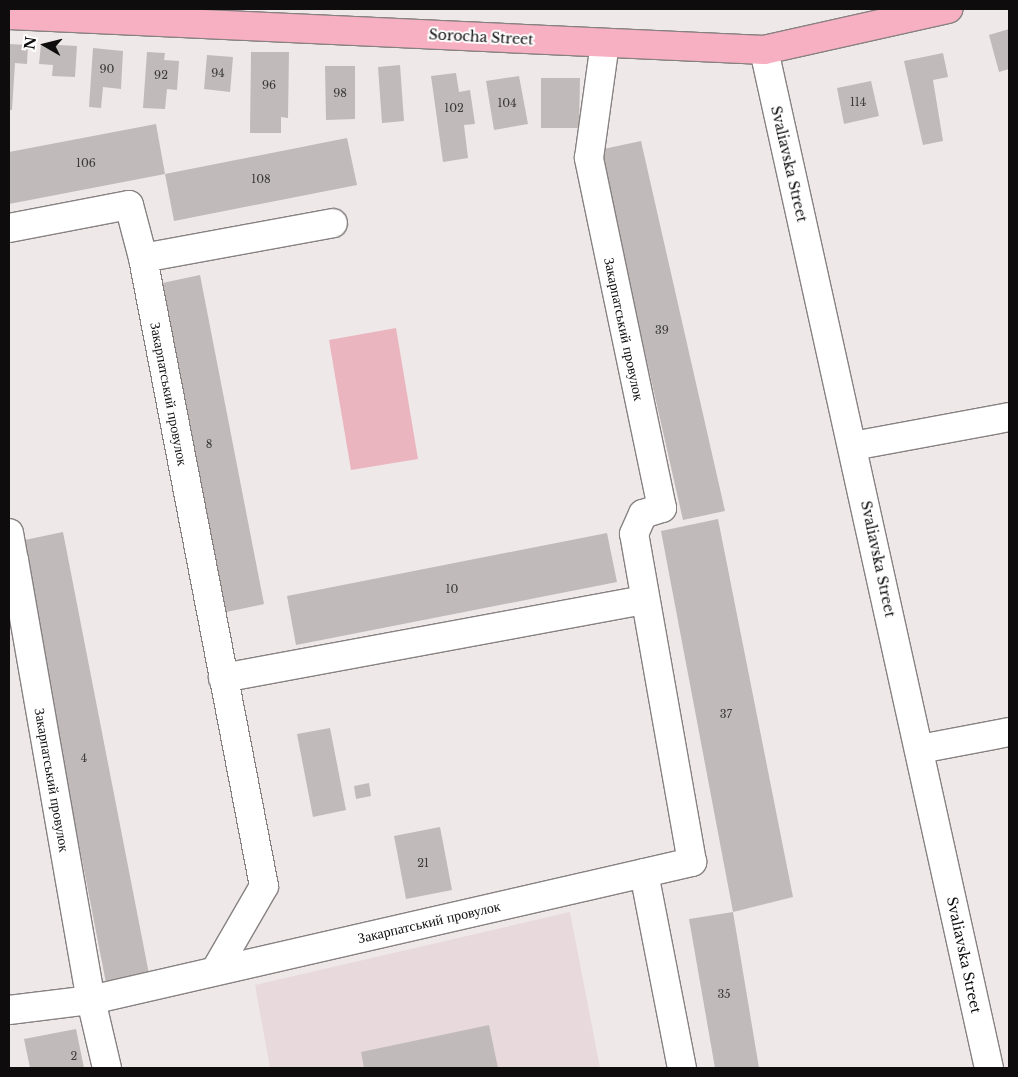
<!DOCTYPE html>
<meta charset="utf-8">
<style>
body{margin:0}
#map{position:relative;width:1018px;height:1077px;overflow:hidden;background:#efe8e9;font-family:"Libre Baskerville",serif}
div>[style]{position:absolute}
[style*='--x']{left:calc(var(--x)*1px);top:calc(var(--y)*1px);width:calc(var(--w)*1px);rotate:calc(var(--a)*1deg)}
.built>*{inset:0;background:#e8d9dc}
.green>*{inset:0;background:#ebb5bf}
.building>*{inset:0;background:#c0babb}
.roads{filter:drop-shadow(1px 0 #878182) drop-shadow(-1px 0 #878182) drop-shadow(0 1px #878182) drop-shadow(0 -1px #878182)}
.minor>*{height:28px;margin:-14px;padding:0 14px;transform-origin:14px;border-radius:14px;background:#fff}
.major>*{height:28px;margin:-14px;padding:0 14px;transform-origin:14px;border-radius:14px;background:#f7b0c1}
span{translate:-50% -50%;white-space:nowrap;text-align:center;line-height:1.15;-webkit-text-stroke:4px #fff;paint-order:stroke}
.number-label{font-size:11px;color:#3a3838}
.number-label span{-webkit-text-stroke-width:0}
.street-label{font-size:14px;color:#0e0c0d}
.frame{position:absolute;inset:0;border:10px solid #0e0c0d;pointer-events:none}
.north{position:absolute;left:20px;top:20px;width:50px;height:50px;-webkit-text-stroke:4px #fff;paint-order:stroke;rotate:278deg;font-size:14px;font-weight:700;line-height:20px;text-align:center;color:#0e0c0d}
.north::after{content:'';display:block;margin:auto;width:18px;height:22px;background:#0e0c0d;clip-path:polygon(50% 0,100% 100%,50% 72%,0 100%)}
</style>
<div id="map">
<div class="built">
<i style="clip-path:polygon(570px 912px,600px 1068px,270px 1068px,255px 985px)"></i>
</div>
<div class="green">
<i style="clip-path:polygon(396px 328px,418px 459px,351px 470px,329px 340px)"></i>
</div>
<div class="building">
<i style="clip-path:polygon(1009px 29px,1009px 69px,999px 72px,989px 35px)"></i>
<i style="clip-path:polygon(9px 44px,28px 45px,27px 64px,15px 63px,12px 110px,9px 110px)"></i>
<i style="clip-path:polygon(41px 44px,77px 46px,75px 77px,52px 76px,53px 65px,39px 64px)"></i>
<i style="clip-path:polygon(93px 48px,123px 51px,121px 89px,103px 87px,101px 108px,89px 107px)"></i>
<i style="clip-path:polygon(147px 52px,165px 53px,164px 60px,179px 61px,177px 90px,167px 89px,165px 109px,143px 108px)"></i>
<i style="clip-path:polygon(251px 52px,289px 52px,288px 118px,281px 117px,281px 133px,250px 133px)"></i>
<i style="clip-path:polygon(943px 53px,948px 77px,933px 80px,943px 141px,923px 145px,904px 61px)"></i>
<i style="clip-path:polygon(207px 55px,233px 57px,230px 92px,204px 89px)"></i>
<i style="clip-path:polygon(400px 65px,404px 121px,382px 123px,378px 67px)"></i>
<i style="clip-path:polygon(325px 66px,355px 66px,355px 119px,326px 120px)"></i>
<i style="clip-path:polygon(456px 73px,459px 92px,470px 90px,475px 124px,464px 125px,468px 158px,443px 162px,431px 76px)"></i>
<i style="clip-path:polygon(519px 76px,528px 124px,494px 130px,486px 81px)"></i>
<i style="clip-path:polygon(541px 78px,580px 78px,579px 128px,541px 128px)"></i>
<i style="clip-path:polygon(871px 81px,879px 116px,844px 124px,837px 88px)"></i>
<i style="clip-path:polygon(156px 124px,165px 174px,9px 204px,9px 152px)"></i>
<i style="clip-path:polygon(347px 138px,357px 185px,174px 221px,165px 174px)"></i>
<i style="clip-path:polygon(641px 141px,725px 511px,683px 520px,599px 150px)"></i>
<i style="clip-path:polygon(200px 275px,264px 604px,217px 614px,153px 285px)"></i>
<i style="clip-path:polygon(718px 519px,793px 897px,733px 912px,759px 1068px,715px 1068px,689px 919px,733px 912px,661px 531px)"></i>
<i style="clip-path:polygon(63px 532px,149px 974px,106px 983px,20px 541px)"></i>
<i style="clip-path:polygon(607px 533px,617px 582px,296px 645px,287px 596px)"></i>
<i style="clip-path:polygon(330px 728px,346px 810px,313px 817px,297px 734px)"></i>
<i style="clip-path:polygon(369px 783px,371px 796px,356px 799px,354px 786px)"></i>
<i style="clip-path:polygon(440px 827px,452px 890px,406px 899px,394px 836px)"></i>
<i style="clip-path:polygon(489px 1025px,498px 1068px,364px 1068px,361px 1052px)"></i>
<i style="clip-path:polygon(76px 1029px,84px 1068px,30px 1068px,24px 1039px)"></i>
</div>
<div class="roads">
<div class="minor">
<i style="--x:764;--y:50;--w:1043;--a:77.54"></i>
<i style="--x:9;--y:228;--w:122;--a:-10.9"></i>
<i style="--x:129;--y:205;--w:55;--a:75.2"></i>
<i style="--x:853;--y:446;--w:159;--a:-10.5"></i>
<i style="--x:9;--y:533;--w:27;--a:80"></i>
<i style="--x:9;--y:561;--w:5;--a:-11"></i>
<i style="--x:14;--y:560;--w:447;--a:80.1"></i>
<i style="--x:91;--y:1000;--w:617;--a:-12.93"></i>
<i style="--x:692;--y:862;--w:333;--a:-100"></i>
<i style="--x:634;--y:534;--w:22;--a:-66"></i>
<i style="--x:643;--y:514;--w:20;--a:-18"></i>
<i style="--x:662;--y:508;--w:358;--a:-101.8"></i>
<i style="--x:589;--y:158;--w:116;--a:-82.1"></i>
<i style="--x:223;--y:678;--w:429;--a:-10.5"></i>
<i style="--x:920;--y:749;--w:91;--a:-10.8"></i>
<i style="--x:644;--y:873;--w:199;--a:79"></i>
<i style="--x:215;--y:971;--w:98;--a:-60"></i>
<i style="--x:264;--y:886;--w:640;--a:-100.91"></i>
<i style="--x:143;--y:258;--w:193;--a:-10.4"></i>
<i style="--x:9;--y:1010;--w:83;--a:-7"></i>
<i style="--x:91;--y:1000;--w:70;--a:76.8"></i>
</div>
<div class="major">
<i style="--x:9;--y:15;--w:756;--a:2.65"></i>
<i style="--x:764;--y:50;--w:189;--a:-12.6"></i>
</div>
</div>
<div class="number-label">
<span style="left:107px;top:69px">90</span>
<span style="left:218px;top:73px">94</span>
<span style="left:161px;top:75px">92</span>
<span style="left:269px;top:85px">96</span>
<span style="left:340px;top:93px">98</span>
<span style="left:858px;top:102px">114</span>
<span style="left:507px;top:103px">104</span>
<span style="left:454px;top:108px">102</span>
<span style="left:86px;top:163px">106</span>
<span style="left:261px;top:179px">108</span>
<span style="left:662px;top:330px">39</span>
<span style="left:209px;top:444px">8</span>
<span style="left:452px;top:589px">10</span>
<span style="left:726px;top:714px">37</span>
<span style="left:84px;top:758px">4</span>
<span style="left:423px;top:863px">21</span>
<span style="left:724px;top:994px">35</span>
<span style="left:74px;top:1056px">2</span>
</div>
<div class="street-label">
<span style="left:481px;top:37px;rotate:3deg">Sorocha Street</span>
<span style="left:789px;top:164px;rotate:77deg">Svaliavska Street</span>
<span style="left:624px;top:329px;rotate:78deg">Закарпатський провулок</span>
<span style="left:169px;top:394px;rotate:79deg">Закарпатський провулок</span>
<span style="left:878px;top:559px;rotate:78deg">Svaliavska Street</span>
<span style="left:52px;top:780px;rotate:80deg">Закарпатський провулок</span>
<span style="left:429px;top:922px;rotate:-13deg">Закарпатський провулок</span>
<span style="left:964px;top:955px;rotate:78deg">Svaliavska Street</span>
</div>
<div class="frame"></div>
<div class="north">N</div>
</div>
